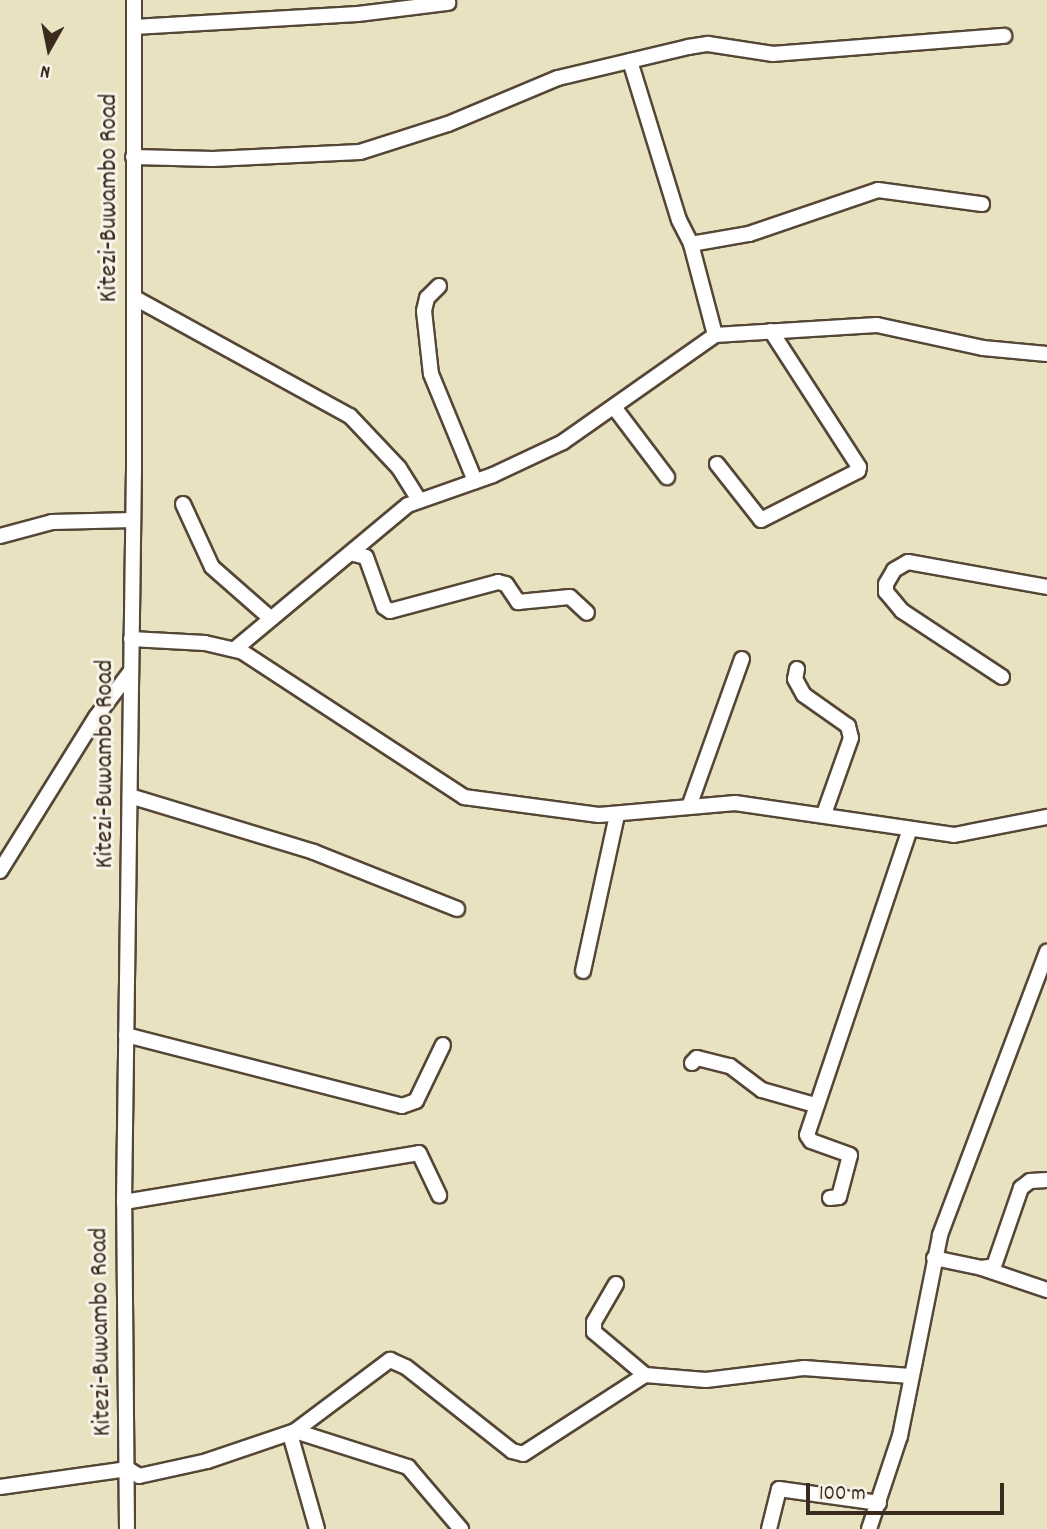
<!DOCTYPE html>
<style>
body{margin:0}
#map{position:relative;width:1047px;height:1529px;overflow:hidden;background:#e8e2c0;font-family:Dekko,sans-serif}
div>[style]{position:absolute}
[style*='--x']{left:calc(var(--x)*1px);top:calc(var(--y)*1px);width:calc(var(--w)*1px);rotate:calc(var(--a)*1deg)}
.roads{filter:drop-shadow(2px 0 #554636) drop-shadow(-2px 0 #554636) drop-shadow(0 2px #554636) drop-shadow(0 -2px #554636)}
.minor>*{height:14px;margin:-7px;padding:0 7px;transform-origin:7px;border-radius:7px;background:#fff}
span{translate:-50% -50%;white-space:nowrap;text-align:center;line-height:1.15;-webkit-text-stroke:6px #f7f3e8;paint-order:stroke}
.street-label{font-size:26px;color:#3b2a1e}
.north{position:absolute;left:14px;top:14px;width:70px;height:70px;-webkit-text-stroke:5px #f7f3e8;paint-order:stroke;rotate:189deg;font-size:19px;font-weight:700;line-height:28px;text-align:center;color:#3b2a1e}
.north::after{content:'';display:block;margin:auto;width:24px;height:32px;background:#3b2a1e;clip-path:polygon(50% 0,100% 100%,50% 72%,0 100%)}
.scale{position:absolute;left:806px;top:1483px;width:198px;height:32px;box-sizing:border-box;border:4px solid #3b2a1e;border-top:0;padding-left:9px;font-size:21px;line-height:24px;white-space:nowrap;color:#3b2a1e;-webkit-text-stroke:5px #f7f3e8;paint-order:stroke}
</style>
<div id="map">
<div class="roads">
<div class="minor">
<i style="--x:134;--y:27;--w:224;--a:-3.3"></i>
<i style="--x:358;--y:14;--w:91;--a:-7"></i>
<i style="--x:630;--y:61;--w:166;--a:72.9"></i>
<i style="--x:679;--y:220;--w:27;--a:63"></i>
<i style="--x:691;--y:244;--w:94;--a:75.2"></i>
<i style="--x:133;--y:157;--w:80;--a:1.4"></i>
<i style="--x:213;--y:159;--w:147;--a:-2.7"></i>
<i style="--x:360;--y:152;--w:92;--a:-17.7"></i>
<i style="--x:448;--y:124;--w:119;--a:-22.7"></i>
<i style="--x:558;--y:78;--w:134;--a:-13.4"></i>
<i style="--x:688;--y:47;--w:20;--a:-9"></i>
<i style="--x:708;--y:44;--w:66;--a:8.7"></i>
<i style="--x:773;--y:54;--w:232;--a:-4.5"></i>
<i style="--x:691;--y:244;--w:59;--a:-9.8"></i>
<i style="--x:749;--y:234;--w:136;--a:-18.8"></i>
<i style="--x:878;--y:190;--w:105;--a:7.7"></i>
<i style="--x:439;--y:286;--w:17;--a:135"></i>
<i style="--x:427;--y:298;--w:13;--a:103"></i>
<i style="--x:424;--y:311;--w:63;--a:83.7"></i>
<i style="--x:431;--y:374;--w:116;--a:67.6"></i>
<i style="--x:135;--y:298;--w:245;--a:28.8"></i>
<i style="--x:350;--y:416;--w:71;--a:46.7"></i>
<i style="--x:399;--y:468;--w:36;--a:58"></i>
<i style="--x:614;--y:407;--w:88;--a:52.9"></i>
<i style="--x:717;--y:464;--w:71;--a:51.8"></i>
<i style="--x:761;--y:520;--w:109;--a:-26.8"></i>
<i style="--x:858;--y:471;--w:4;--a:-76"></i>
<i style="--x:859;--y:467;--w:162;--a:-122.9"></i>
<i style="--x:183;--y:504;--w:69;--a:65.3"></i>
<i style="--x:212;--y:567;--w:77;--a:41.3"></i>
<i style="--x:0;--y:536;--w:54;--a:-15.1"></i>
<i style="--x:52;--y:522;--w:81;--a:-1.4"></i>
<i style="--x:354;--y:554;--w:12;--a:14"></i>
<i style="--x:366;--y:557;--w:53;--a:70.2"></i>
<i style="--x:384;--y:607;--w:7;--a:34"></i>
<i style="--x:390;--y:611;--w:112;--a:-15"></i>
<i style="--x:498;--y:582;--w:8;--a:14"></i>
<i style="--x:506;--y:584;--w:22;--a:56"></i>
<i style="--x:518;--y:602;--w:52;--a:-5.5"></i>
<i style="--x:570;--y:597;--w:23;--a:43"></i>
<i style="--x:131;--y:639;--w:74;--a:3.1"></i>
<i style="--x:205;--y:643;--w:37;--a:13"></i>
<i style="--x:241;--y:651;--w:267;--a:33.2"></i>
<i style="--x:464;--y:797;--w:136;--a:7.6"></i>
<i style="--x:599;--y:815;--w:137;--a:-5"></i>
<i style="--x:735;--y:803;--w:221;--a:8.3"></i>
<i style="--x:954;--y:835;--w:95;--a:-11"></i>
<i style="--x:235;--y:649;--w:225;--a:-39.8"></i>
<i style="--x:408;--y:505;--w:90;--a:-19.4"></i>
<i style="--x:493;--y:475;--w:77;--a:-25.2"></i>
<i style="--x:563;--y:442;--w:186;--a:-35.1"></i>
<i style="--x:715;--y:335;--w:162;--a:-3.5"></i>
<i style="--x:877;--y:325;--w:108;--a:12.2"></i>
<i style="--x:983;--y:348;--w:64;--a:5.4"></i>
<i style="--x:797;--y:669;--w:10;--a:101"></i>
<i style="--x:795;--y:679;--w:18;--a:61"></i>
<i style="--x:804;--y:695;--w:54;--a:35.2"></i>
<i style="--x:848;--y:726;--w:12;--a:76"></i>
<i style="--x:851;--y:738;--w:81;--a:109.6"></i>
<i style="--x:1002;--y:677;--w:120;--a:-146.6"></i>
<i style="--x:902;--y:611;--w:25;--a:-130"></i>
<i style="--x:886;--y:592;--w:8;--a:-90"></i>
<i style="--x:886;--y:584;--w:16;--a:-60"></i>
<i style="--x:894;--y:570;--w:16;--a:-30"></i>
<i style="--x:908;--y:562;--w:141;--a:10.2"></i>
<i style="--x:130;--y:796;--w:192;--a:16.9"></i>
<i style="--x:314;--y:852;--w:154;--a:21.7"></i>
<i style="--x:690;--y:804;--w:154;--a:-70.3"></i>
<i style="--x:0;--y:871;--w:181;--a:-58.1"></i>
<i style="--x:96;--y:717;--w:58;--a:-52.7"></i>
<i style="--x:583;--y:971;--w:160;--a:-77.7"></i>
<i style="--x:126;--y:1035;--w:285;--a:14.4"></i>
<i style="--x:402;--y:1106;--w:15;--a:-20"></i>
<i style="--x:416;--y:1101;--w:62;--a:-64.3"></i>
<i style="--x:692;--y:1063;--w:7;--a:-45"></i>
<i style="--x:697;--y:1058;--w:34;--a:14"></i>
<i style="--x:730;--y:1066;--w:40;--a:37"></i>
<i style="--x:762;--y:1090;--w:55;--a:15.8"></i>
<i style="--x:830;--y:1198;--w:9;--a:-6"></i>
<i style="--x:839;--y:1197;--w:43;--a:-75.3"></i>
<i style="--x:850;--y:1155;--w:41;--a:-160.3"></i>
<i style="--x:811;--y:1141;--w:7;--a:-124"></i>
<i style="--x:807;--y:1135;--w:323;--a:-71.4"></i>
<i style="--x:124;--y:1202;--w:299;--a:-9.4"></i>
<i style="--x:419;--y:1153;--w:47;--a:64.5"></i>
<i style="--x:934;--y:1258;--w:49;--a:11.8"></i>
<i style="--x:982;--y:1268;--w:12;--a:-9"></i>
<i style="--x:994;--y:1266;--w:83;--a:-70.9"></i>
<i style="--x:1021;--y:1188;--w:11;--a:-38"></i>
<i style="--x:1030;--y:1181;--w:17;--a:-3"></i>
<i style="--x:982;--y:1268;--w:69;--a:18.7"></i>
<i style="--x:616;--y:1284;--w:44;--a:120.1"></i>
<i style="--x:594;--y:1322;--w:10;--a:90"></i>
<i style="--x:594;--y:1332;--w:67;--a:40.1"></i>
<i style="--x:295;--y:1431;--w:119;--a:17.7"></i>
<i style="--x:408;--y:1467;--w:82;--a:49.5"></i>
<i style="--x:290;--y:1434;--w:99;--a:74.1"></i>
<i style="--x:0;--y:1487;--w:129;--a:-8"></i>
<i style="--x:128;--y:1469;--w:13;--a:32"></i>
<i style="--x:139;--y:1476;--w:70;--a:-12.4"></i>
<i style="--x:207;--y:1461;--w:93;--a:-18.8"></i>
<i style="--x:295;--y:1431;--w:119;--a:-36.8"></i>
<i style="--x:390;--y:1360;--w:17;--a:24"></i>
<i style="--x:406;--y:1367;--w:135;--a:38.4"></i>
<i style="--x:512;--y:1451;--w:11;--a:15"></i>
<i style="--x:523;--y:1454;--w:145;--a:-32.9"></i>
<i style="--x:645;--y:1375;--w:61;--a:4.7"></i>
<i style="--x:706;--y:1380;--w:99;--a:-7"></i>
<i style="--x:804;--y:1368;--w:107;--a:4.3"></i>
<i style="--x:127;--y:1529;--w:327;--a:-90.5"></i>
<i style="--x:124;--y:1202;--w:731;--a:-89.22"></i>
<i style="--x:134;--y:471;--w:471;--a:-90"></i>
<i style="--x:769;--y:1529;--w:41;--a:-76"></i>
<i style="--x:779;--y:1489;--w:101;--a:8"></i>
<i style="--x:869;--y:1529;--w:98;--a:-71.6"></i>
<i style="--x:900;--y:1436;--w:205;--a:-78.7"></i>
<i style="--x:940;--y:1235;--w:303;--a:-69.3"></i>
</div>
</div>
<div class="street-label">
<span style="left:110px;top:198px;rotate:-90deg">Kitezi-Buwambo Road</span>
<span style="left:106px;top:764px;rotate:-90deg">Kitezi-Buwambo Road</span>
<span style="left:102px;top:1332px;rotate:-91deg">Kitezi-Buwambo Road</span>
</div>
<div class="north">N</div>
<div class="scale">100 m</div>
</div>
